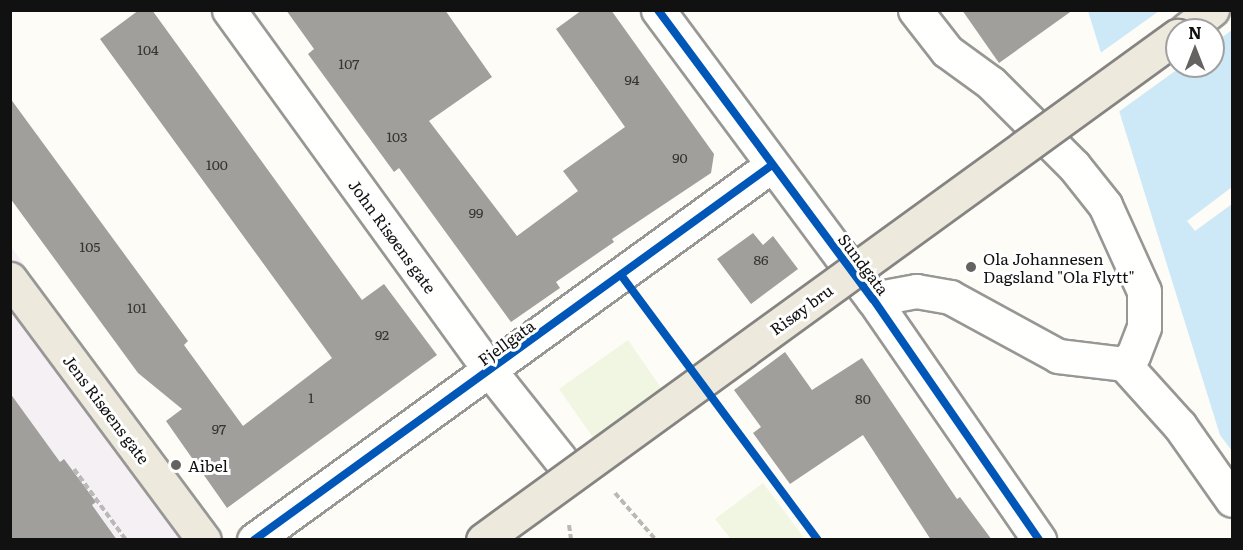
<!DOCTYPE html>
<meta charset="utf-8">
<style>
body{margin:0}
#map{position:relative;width:1243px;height:550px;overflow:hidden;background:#fdfcf7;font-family:Literata,serif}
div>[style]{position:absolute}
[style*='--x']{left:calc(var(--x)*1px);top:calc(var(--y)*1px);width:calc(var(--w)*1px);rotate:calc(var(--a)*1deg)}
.industrial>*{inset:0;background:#f5f0f3}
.pitch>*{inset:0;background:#f0f6e1}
.water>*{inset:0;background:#cde8f7}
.pier>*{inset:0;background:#fdfcf7}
.building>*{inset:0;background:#a19f9c}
.path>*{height:4px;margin-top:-2px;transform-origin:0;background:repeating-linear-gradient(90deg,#b9b9b8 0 6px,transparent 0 9px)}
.roads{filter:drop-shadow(2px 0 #979795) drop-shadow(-2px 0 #979795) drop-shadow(0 2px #979795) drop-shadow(0 -2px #979795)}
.minor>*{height:33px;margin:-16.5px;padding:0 16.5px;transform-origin:16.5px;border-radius:16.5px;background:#fffffe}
.major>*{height:33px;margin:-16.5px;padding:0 16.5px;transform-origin:16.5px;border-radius:16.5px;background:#ede9dc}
.bridges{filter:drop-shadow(2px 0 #858482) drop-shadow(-2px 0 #858482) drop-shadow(0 2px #858482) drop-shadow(0 -2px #858482)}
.major-bridge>*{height:33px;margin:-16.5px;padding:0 16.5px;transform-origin:16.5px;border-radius:16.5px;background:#ede9dc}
.cycleway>*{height:8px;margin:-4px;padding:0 4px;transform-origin:4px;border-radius:4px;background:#0057b8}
.dots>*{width:16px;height:16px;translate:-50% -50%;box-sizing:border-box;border:3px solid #fff;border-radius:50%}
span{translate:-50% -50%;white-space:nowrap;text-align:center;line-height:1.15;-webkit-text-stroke:6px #fff;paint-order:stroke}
.number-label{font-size:14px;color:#353434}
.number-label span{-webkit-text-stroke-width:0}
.street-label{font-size:16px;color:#111}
.poi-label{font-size:16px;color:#111}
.left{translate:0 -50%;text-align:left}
.frame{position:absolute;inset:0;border:12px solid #111;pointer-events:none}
.north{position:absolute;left:1165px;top:18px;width:60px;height:60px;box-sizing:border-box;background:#fff;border:2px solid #a0a0a0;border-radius:50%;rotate:0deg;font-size:16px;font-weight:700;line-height:24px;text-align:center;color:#111}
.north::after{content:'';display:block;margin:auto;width:21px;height:27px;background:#646362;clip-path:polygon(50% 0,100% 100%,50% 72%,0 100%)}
</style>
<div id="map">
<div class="industrial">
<i style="clip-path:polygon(10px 245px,104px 378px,219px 539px,11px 539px)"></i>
</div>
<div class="pitch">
<i style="clip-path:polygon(628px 340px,668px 398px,599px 446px,559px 389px)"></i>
<i style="clip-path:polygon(763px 483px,805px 539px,731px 539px,715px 519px)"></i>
</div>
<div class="water">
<i style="clip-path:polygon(evenodd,1088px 11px,1232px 11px,1232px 451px,1220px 435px,1088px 11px,1177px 30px,1213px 30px,1213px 66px,1177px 66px,1177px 30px)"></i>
</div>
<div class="pier">
<i style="clip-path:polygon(1159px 11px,1232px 11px,1232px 30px,1213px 44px,1213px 30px,1177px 30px,1177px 66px,1182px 66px,1117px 113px,1099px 54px)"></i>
<i style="clip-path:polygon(1232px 187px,1232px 204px,1195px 231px,1187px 221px)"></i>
</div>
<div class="building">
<i style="clip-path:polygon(139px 10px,152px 10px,362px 300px,384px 284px,437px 355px,227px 508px,166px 421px,182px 409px,138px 373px,10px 198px,10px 98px,188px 341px,184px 345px,243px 426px,332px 358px,100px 39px)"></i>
<i style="clip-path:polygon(286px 10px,445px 10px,492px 77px,429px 121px,517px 236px,578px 191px,563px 171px,625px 127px,556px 29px,582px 10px,611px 10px,714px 154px,711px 173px,612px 239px,614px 242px,556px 282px,560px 288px,511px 322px,399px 168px,394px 172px,308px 54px,314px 49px)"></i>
<i style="clip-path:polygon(962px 10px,1073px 10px,999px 63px)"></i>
<i style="clip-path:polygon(753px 233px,763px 245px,773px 236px,798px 269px,751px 304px,717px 259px)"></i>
<i style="clip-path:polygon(785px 352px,812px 390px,862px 358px,957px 499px,960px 497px,992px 540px,931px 540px,863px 435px,790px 484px,753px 433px,761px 427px,734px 390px)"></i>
<i style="clip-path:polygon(10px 393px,60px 462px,64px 459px,96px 502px,92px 505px,117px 540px,10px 540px)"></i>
</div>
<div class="path">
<i style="--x:74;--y:469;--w:88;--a:53.8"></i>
<i style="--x:615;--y:493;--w:62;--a:48.9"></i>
<i style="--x:569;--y:525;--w:15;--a:82"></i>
</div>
<div class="roads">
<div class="minor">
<i style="--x:229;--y:10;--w:445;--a:54.1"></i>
<i style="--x:490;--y:371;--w:112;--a:51.5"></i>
<i style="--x:658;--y:10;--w:360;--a:53.4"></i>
<i style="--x:873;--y:299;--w:293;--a:55.4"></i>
<i style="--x:915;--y:10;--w:52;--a:52"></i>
<i style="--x:947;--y:51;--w:54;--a:36"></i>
<i style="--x:991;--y:83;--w:117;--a:45"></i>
<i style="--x:1074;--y:166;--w:50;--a:51.5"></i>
<i style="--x:1105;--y:205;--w:94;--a:65.6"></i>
<i style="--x:1144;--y:291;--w:36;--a:90"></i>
<i style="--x:1144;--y:327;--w:30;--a:111"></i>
<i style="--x:1133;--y:355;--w:13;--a:135"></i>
<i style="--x:873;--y:299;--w:44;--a:-10.5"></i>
<i style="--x:916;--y:291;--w:35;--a:10"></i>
<i style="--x:950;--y:297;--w:123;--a:28.6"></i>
<i style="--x:1058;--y:356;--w:66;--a:6.9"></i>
<i style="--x:1124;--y:364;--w:84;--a:47.9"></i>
<i style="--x:1180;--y:426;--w:90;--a:54.9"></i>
<i style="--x:254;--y:540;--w:639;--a:-35.9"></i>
</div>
<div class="major">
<i style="--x:1186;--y:30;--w:33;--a:-38"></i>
<i style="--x:10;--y:279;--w:325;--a:53.4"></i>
</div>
</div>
<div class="bridges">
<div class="major-bridge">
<i style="--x:483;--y:540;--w:858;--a:-35.99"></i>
</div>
</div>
<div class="cycleway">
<i style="--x:658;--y:10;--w:360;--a:53.4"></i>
<i style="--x:873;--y:299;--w:293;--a:55.4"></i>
<i style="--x:621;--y:275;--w:330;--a:53.4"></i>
<i style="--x:254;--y:540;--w:639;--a:-35.9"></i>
</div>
<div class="dots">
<i style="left:971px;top:267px;background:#646362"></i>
<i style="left:176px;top:465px;background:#646362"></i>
</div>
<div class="number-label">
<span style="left:148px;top:49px">104</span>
<span style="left:349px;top:63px">107</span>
<span style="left:632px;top:79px">94</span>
<span style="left:397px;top:136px">103</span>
<span style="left:680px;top:157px">90</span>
<span style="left:217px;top:164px">100</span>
<span style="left:476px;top:212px">99</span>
<span style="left:90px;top:246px">105</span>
<span style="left:761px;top:259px">86</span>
<span style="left:137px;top:307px">101</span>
<span style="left:382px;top:334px">92</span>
<span style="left:311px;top:397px">1</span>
<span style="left:863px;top:398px">80</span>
<span style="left:219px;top:428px">97</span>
</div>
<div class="street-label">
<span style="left:393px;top:236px;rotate:54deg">John Risøens gate</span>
<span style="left:864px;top:264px;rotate:53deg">Sundgata</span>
<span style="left:801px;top:309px;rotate:-36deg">Risøy bru</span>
<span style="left:506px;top:342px;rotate:-36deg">Fjellgata</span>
<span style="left:107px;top:409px;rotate:53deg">Jens Risøens gate</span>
</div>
<div class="poi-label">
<span class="left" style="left:983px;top:267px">Ola Johannesen<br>Dagsland "Ola Flytt"</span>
<span class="left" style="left:188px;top:465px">Aibel</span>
</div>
<div class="frame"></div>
<div class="north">N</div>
</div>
